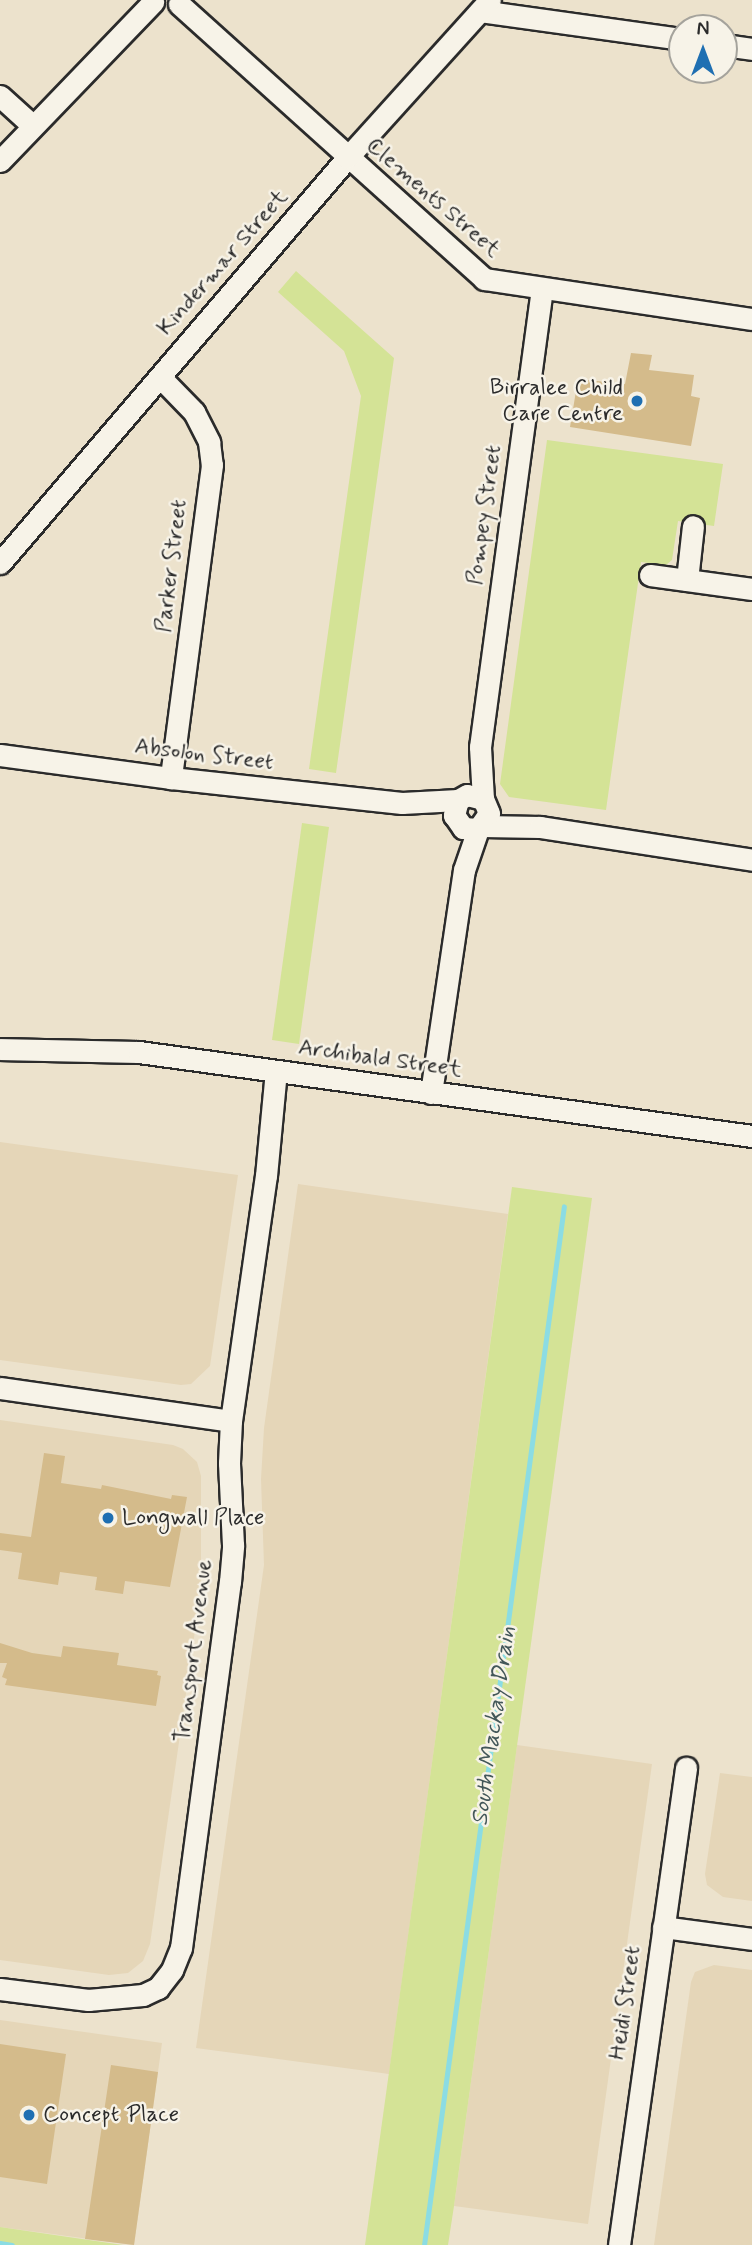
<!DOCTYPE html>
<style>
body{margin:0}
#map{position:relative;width:752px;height:2245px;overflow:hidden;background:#ece2cc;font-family:Mynerve,sans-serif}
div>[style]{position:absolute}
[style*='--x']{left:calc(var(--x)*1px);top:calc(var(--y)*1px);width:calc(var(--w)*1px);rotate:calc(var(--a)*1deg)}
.built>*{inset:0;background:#e5d6b8}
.green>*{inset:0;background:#d4e396}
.stream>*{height:5px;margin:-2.5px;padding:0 2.5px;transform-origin:2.5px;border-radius:2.5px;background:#8bdce3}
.building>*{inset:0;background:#d4bb8b}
.roads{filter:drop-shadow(2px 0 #2b2b2b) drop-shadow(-2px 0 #2b2b2b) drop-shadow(0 2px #2b2b2b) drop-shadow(0 -2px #2b2b2b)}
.minor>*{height:21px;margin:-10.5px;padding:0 10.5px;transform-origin:10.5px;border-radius:10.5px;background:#f7f3e8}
.dots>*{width:19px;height:19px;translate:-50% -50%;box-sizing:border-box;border:4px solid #f7f3e8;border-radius:50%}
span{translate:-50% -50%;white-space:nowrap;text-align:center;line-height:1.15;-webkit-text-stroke:5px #f7f3e8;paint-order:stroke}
.street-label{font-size:23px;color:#2b2b2b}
.poi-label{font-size:23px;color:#2b2b2b}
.right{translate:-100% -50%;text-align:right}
.left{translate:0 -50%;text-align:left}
.water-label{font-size:24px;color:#435759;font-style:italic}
.north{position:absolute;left:668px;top:14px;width:70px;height:70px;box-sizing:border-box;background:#f7f3e8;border:2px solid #a5a39c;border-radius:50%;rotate:0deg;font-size:19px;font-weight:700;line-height:28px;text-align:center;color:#2b2b2b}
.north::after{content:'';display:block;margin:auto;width:24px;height:32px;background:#1f6fb2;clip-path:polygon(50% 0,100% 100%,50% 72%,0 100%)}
</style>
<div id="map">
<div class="built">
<i style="clip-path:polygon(0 1142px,238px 1175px,210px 1366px,191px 1384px,181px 1385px,0 1360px)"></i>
<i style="clip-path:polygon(298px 1184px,508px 1214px,389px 2074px,196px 2048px,264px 1565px,261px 1479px,264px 1428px)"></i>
<i style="clip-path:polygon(0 1420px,173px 1445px,183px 1449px,197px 1462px,201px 1476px,201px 1589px,150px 1944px,143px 1961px,128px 1973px,109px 1975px,0 1960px)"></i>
<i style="clip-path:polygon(517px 1745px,652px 1764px,588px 2224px,454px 2206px)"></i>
<i style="clip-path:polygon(720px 1773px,752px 1777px,752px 1901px,723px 1897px,707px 1885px,705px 1874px)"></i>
<i style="clip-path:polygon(714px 1965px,752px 1970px,752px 2245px,654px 2245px,691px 1982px,695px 1972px)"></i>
<i style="clip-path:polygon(0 2020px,162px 2043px,134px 2245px,0 2227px)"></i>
</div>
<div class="green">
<i style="clip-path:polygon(296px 271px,394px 358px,336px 773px,309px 769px,361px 396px,344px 351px,278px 292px)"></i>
<i style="clip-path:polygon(547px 440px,723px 464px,714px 526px,678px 521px,672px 560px,666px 565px,641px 562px,606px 810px,509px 797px,500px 784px)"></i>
<i style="clip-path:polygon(302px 823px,329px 827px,299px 1044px,272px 1040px)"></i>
<i style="clip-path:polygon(512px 1187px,592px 1198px,454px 2206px,448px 2245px,365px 2245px)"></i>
<i style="clip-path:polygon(0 2227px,123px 2245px,0 2245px)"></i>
</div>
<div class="stream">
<i style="--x:0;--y:2243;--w:12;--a:9"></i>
<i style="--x:424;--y:2245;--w:1048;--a:-82.33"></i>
</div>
<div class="building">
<i style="clip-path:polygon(631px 353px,652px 355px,649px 370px,694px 375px,691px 396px,700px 398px,691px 446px,570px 427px,578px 379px,625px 384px)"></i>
<i style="clip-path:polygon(44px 1453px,65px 1456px,61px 1483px,101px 1489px,102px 1485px,171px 1499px,172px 1495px,187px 1497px,170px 1587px,125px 1581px,123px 1594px,95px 1590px,97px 1577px,60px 1572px,58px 1585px,18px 1579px,22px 1553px,0 1550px,0 1533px,31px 1537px)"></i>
<i style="clip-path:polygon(0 1643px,32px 1653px,61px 1657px,63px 1646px,119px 1653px,117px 1665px,158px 1671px,157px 1675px,161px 1676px,156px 1706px,5px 1685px,7px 1679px,2px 1677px,7px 1663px,0 1663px)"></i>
<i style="clip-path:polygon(0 2044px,66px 2054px,47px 2184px,0 2177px)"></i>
<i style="clip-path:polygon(111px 2065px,158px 2072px,134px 2245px,85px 2239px)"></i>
</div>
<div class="roads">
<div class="minor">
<i style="--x:179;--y:4;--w:411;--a:42"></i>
<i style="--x:484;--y:279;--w:271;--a:8.5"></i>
<i style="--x:480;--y:11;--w:204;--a:7.9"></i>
<i style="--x:724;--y:45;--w:28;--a:8"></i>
<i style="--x:0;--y:96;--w:43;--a:42.2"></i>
<i style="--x:0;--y:161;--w:221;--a:-46.1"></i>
<i style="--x:160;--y:377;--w:49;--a:45.8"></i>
<i style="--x:194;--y:412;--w:34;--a:63"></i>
<i style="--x:209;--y:442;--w:23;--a:83"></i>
<i style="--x:212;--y:465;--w:316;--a:97.5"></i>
<i style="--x:0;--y:563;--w:533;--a:-49.41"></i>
<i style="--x:347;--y:158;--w:213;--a:-47.9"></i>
<i style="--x:650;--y:575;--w:103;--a:7.8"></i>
<i style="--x:687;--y:580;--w:54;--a:-83.7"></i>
<i style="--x:0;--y:755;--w:173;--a:7.7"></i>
<i style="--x:171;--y:778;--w:232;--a:6.2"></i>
<i style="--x:402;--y:803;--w:56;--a:-3.1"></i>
<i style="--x:483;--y:799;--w:52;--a:-93.3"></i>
<i style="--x:480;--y:747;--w:461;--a:-82.3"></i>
<i style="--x:482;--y:826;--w:58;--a:1"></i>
<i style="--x:540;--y:827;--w:215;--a:8.8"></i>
<i style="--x:0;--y:1049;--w:139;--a:1.2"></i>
<i style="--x:139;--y:1052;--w:619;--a:7.8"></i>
<i style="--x:431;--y:1093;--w:225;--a:-81.6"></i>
<i style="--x:464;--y:870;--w:43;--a:-71.1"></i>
<i style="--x:478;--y:829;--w:19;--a:-55"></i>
<i style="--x:489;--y:813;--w:15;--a:-113"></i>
<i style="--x:483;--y:799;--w:16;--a:-166"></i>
<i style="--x:467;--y:795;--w:10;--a:151"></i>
<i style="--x:458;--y:800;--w:16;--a:105"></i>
<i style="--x:454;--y:815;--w:16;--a:55"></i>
<i style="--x:463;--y:828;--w:15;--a:4"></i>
<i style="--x:0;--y:1388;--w:233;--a:8.1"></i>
<i style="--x:663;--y:1927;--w:90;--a:7.7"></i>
<i style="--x:0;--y:1989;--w:89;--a:7.1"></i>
<i style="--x:88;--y:2000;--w:55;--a:-5.2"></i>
<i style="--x:143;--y:1995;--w:17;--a:-25"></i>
<i style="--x:158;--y:1988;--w:23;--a:-52"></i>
<i style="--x:172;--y:1970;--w:24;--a:-68"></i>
<i style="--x:181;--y:1948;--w:369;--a:-82.4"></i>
<i style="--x:230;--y:1582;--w:37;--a:-85"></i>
<i style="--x:233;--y:1545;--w:82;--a:-92.8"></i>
<i style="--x:229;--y:1463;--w:42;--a:-87.3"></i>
<i style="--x:231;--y:1421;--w:247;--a:-81.9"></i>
<i style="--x:266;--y:1176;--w:105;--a:-84.6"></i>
<i style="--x:619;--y:2245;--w:482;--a:-82"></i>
</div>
</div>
<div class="dots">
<i style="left:637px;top:401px;background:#1f6fb2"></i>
<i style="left:108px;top:1518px;background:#1f6fb2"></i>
<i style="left:29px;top:2115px;background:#1f6fb2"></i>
</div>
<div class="street-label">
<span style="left:433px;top:198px;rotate:41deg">Clements Street</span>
<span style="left:223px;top:263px;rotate:-49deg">Kindermar Street</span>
<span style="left:485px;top:515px;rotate:-82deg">Pompey Street</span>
<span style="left:172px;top:566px;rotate:-83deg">Parker Street</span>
<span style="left:204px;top:755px;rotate:7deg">Absolon Street</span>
<span style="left:380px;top:1059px;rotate:8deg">Archibald Street</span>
<span style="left:194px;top:1651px;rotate:-83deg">Transport Avenue</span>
<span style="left:626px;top:2003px;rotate:-82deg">Heidi Street</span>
</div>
<div class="poi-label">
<span class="right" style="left:623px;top:401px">Birralee Child<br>Care Centre</span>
<span class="left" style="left:122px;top:1518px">Longwall Place</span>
<span class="left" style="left:43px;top:2115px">Concept Place</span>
</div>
<div class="water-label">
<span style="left:494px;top:1726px;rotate:-82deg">South Mackay Drain</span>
</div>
<div class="north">N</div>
</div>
